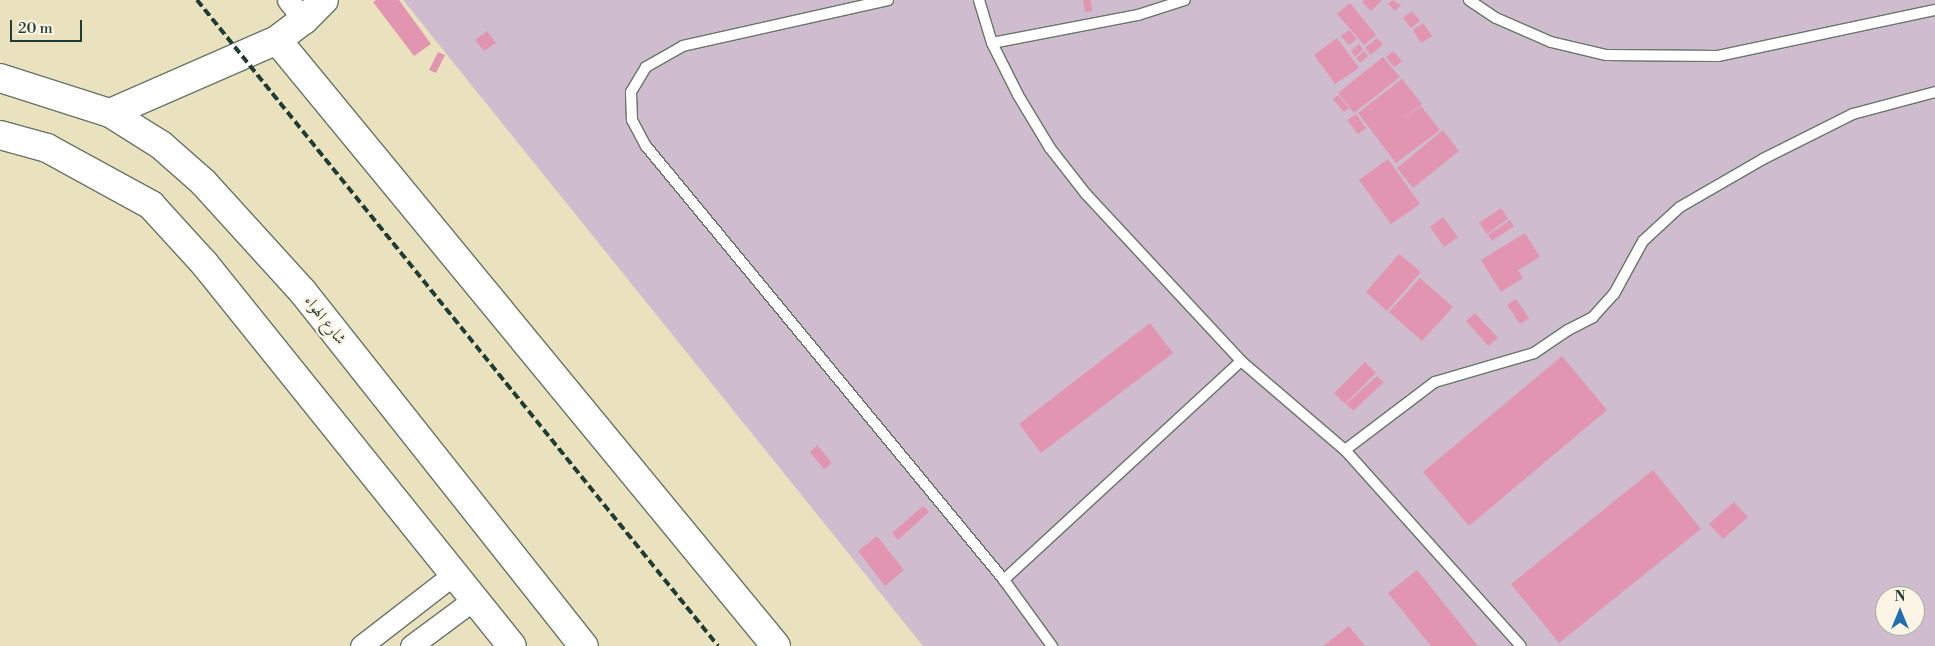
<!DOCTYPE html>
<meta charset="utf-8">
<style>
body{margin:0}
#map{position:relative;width:1935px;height:646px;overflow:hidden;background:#eae2bf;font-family:"Libre Bodoni",Amiri,serif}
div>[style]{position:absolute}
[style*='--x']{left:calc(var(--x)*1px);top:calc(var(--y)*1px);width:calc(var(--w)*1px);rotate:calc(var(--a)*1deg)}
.industrial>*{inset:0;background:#cfbdcf}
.building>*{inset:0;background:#e195b0}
.roads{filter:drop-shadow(1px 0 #667765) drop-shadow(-1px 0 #667765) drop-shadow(0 1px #667765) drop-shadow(0 -1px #667765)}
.lane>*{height:10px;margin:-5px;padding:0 5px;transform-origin:5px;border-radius:5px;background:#fff}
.street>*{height:21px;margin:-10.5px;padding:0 10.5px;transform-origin:10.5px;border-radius:10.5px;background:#fff}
.secondary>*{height:28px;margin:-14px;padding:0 14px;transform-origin:14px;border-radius:14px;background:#fff}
.primary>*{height:28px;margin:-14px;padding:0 14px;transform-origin:14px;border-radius:14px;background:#fff}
.rail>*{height:4px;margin-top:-2px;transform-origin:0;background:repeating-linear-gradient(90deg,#1f3d34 0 8px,transparent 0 12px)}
span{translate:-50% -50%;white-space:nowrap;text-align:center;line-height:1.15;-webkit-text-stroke:5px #fcf5e5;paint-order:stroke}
.street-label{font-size:16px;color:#1f3d34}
.north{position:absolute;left:1875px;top:586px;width:50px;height:50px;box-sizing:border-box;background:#fcf5e5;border:1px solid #a4ab9e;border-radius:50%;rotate:0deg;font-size:14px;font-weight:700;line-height:20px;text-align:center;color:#1f3d34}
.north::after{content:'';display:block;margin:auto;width:18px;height:22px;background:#1f6fb2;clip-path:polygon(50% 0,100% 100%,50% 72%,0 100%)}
.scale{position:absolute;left:10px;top:20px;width:72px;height:22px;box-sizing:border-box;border:2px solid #1f3d34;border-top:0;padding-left:6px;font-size:15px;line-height:18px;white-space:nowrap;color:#1f3d34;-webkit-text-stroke:4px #fcf5e5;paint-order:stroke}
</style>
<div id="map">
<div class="industrial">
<i style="clip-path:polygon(evenodd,403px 0,1935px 0,1935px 646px,923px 646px,403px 0,1885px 596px,1915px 596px,1915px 626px,1885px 626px,1885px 596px)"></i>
</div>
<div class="building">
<i style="clip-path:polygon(376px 0,399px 0,431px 44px,414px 56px,373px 2px)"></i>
<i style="clip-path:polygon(1083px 0,1091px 0,1092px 11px,1085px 12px)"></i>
<i style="clip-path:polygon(1364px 0,1382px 0,1371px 11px,1362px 2px)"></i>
<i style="clip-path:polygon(1392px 0,1401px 5px,1395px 11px,1388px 4px)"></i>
<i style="clip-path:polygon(1350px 3px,1376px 35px,1364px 45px,1337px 14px)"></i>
<i style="clip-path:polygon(1412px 11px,1420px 21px,1411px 28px,1403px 18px)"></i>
<i style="clip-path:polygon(1423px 23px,1432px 36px,1421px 43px,1413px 30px)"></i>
<i style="clip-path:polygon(1349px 30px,1357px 39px,1349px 45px,1341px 36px)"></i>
<i style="clip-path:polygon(487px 31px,496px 43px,484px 51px,475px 40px)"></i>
<i style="clip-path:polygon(1337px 38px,1359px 68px,1335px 84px,1314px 55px)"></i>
<i style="clip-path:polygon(1377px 38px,1383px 44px,1371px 55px,1365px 48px)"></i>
<i style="clip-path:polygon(1359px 44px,1363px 49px,1355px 57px,1351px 51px)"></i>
<i style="clip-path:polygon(1364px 51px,1368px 56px,1360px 63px,1356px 58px)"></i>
<i style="clip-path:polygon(1393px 51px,1402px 61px,1394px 67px,1386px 57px)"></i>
<i style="clip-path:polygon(438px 52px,445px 55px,436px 73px,429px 70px)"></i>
<i style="clip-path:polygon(1383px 57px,1400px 77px,1354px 113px,1338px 93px)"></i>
<i style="clip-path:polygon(1402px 79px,1422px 104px,1399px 122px,1421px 106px,1440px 130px,1396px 163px,1358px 113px)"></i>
<i style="clip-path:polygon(1338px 95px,1349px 108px,1344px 112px,1333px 99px)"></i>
<i style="clip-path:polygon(1356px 114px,1366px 128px,1358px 134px,1347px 120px)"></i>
<i style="clip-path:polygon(1443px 130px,1459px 151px,1413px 188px,1397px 168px)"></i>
<i style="clip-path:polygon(1388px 159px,1420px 204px,1391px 224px,1359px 180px)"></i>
<i style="clip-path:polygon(1501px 208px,1508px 219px,1487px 234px,1479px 223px)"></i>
<i style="clip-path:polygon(1443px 217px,1458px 237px,1444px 247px,1430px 227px)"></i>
<i style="clip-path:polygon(1510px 220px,1514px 226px,1492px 241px,1488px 235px)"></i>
<i style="clip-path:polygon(1525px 233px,1540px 257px,1518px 270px,1523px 278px,1501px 292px,1481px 260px)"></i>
<i style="clip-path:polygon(1399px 254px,1421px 272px,1387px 311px,1366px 292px)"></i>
<i style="clip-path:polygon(1420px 278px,1453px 307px,1422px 341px,1389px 312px)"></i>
<i style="clip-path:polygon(1516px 299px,1529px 318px,1520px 324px,1507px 305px)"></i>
<i style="clip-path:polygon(1475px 313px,1498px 338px,1488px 346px,1466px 321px)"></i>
<i style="clip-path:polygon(1150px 323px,1173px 353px,1041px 453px,1019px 424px)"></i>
<i style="clip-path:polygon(1562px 356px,1607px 410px,1469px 526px,1423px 472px)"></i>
<i style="clip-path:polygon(1365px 362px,1376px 373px,1345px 404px,1334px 393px)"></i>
<i style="clip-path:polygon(1377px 376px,1384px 382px,1353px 411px,1346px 404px)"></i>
<i style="clip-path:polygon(817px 445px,832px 463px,824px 469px,810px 452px)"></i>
<i style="clip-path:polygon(1653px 470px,1701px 529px,1559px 643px,1511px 584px)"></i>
<i style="clip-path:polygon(1734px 502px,1748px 517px,1723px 539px,1709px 524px)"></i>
<i style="clip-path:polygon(923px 506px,929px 512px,898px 540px,892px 533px)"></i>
<i style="clip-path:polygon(877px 536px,904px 570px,885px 586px,858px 551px)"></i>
<i style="clip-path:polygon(1417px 570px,1478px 646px,1431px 646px,1388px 593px)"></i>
<i style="clip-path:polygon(1349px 626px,1365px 646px,1323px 646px)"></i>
</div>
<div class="roads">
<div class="lane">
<i style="--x:888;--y:0;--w:210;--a:167.4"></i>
<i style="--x:683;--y:46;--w:43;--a:150.4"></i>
<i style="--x:646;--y:67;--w:29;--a:121"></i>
<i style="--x:631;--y:92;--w:28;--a:88"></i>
<i style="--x:632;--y:120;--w:30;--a:62"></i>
<i style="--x:646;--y:146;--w:563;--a:50.48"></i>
<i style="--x:1004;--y:580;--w:82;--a:54"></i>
<i style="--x:979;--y:0;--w:45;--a:73.2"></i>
<i style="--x:992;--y:43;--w:58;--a:63.4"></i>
<i style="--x:1018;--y:95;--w:62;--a:58.9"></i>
<i style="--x:1050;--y:148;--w:58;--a:52"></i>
<i style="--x:1086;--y:194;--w:228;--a:47.1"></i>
<i style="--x:1241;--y:361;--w:323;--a:137.3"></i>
<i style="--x:1469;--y:0;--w:32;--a:34"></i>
<i style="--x:1496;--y:18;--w:60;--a:23.6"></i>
<i style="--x:1551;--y:42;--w:57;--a:13.3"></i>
<i style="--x:1606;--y:55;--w:112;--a:0.5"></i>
<i style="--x:1718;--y:56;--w:222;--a:-12"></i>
<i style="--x:992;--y:43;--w:149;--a:-10.9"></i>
<i style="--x:1138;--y:15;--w:49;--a:-17.7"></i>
<i style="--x:1241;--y:361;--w:137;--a:40.6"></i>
<i style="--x:1345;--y:450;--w:263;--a:48.1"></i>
<i style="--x:1345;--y:450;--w:113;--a:-37.1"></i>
<i style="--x:1435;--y:382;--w:103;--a:-16.3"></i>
<i style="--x:1534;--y:353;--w:41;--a:-34.1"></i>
<i style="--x:1568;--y:330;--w:28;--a:-27"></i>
<i style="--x:1593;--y:317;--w:31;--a:-48"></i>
<i style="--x:1614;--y:294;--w:60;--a:-61.3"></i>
<i style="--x:1643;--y:241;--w:50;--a:-42.6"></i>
<i style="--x:1680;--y:207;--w:96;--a:-30"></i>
<i style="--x:1763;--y:159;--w:101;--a:-26.6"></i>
<i style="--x:1853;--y:114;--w:85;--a:-15"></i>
</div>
<div class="street">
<i style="--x:288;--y:0;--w:26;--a:51"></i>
<i style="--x:361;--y:646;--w:116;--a:-37.7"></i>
<i style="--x:411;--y:646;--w:77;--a:-36.6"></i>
</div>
<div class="secondary">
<i style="--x:277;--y:40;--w:785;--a:50.53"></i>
<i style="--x:110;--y:113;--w:182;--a:-23.6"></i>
<i style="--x:277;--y:40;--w:34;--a:-37"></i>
<i style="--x:304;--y:20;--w:28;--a:-45"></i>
</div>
<div class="primary">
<i style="--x:0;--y:78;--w:115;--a:17.7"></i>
<i style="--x:110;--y:113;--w:60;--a:32.1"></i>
<i style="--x:161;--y:145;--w:56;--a:41.4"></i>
<i style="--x:203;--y:182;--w:149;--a:47.7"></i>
<i style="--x:303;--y:292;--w:452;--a:51.6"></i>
<i style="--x:0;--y:135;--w:49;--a:15.5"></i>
<i style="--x:47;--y:148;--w:119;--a:28.7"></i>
<i style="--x:151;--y:205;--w:79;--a:47.6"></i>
<i style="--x:204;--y:263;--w:491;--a:51.2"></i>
</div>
</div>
<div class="rail">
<i style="--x:197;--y:0;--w:830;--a:51.11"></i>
</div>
<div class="street-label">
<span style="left:325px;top:320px;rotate:52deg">شارع الهواء</span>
</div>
<div class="north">N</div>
<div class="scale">20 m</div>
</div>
